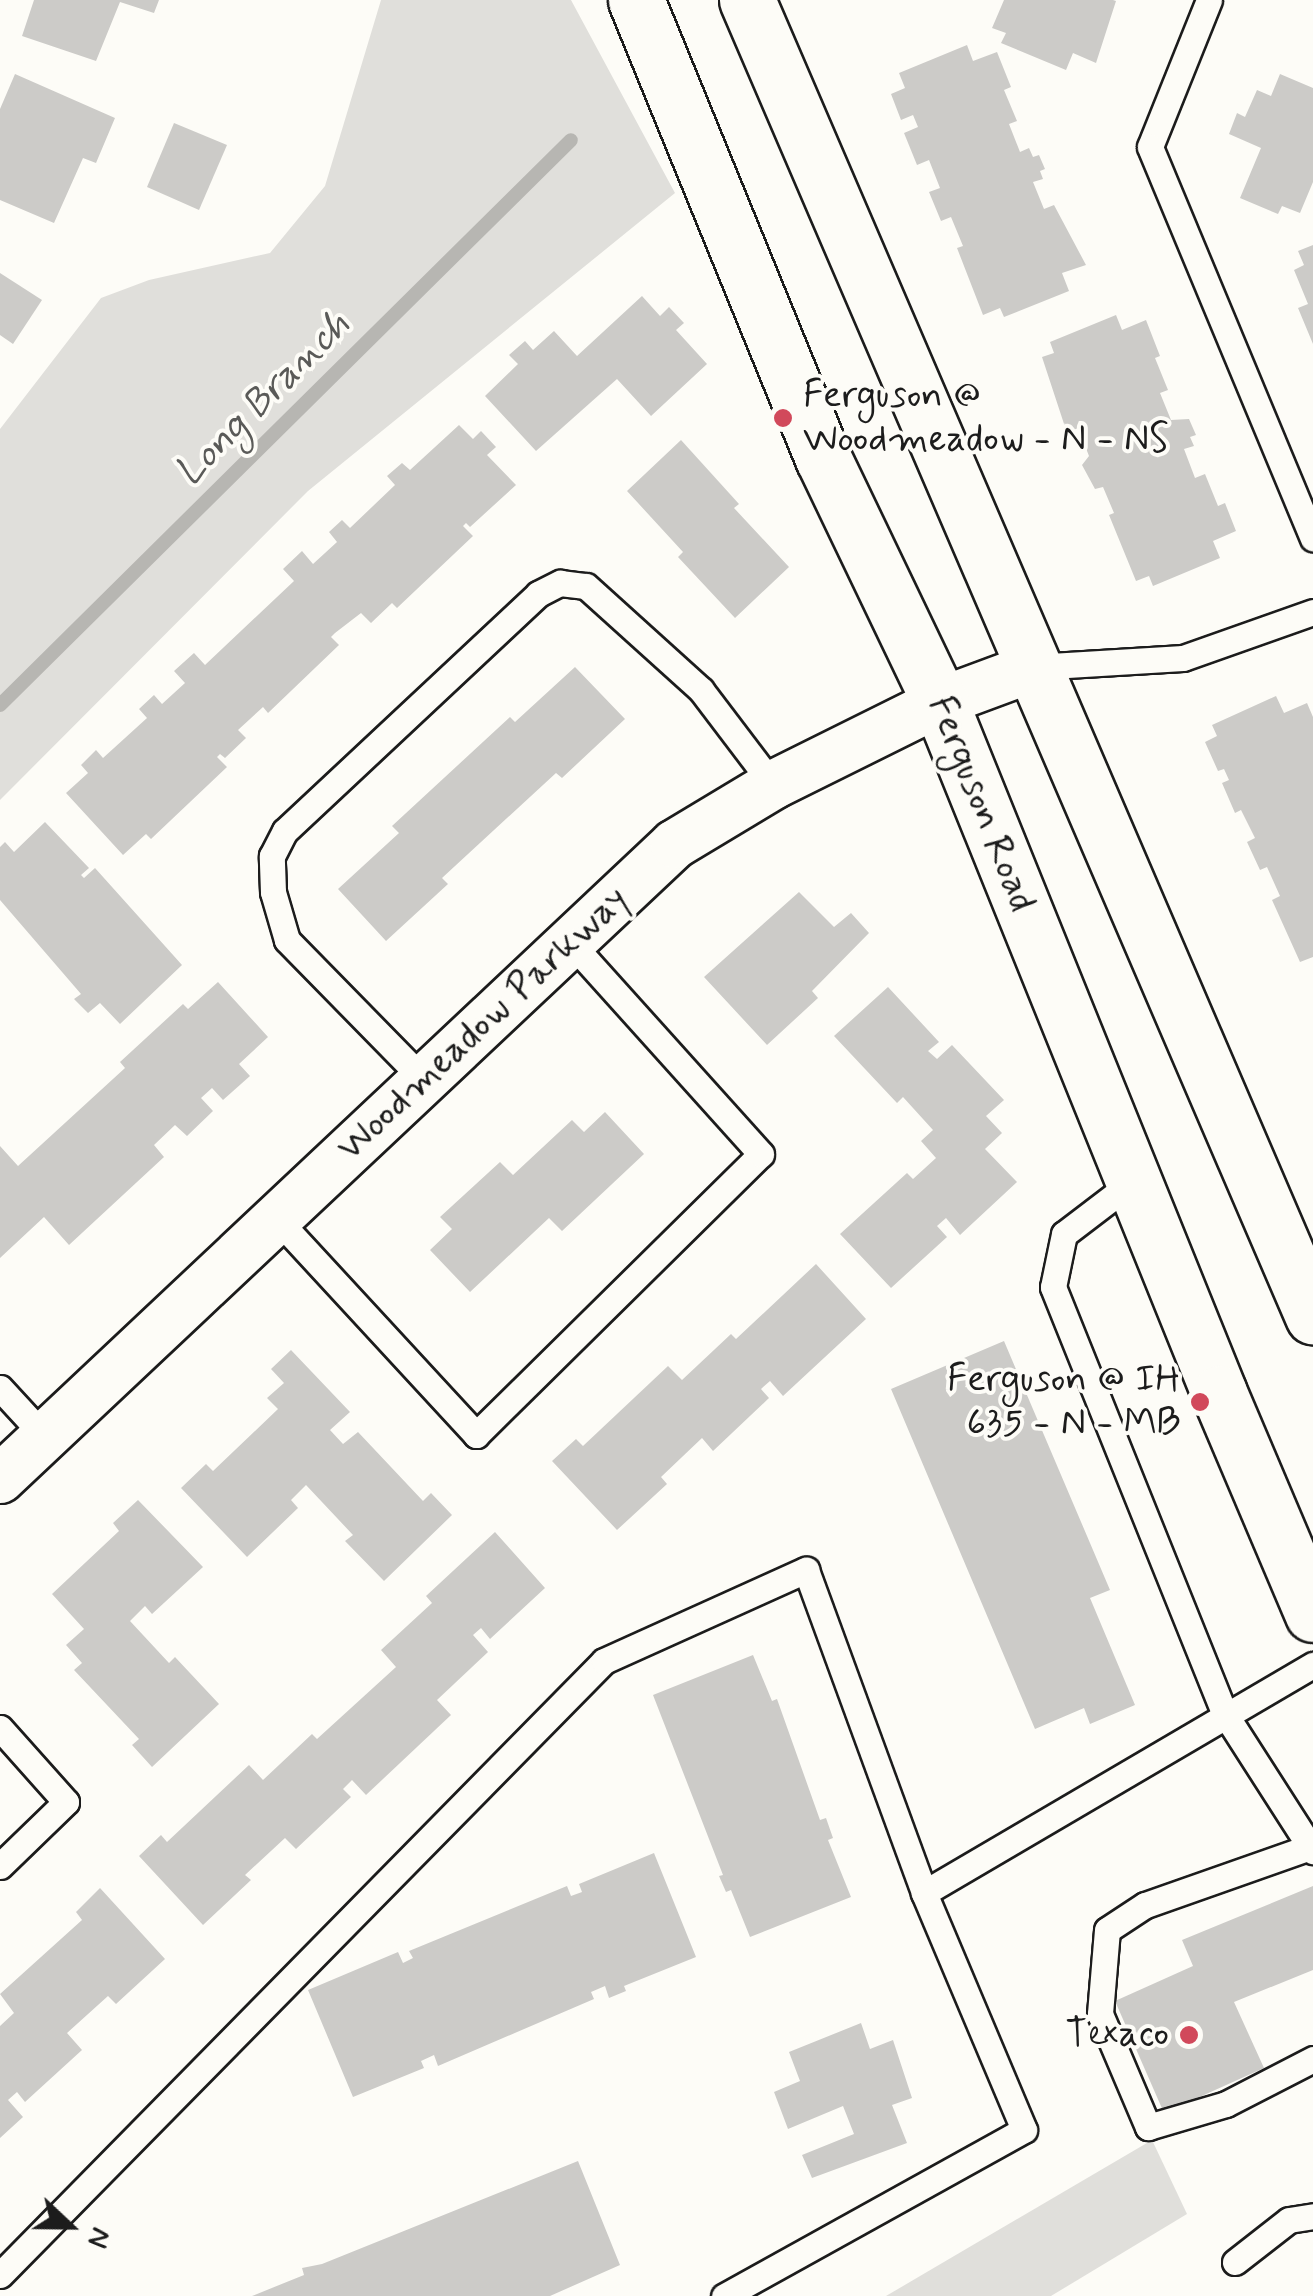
<!DOCTYPE html>
<style>
body{margin:0}
#map{position:relative;width:1313px;height:2296px;overflow:hidden;background:#fdfcf7;font-family:Mynerve,sans-serif}
div>[style]{position:absolute}
[style*='--x']{left:calc(var(--x)*1px);top:calc(var(--y)*1px);width:calc(var(--w)*1px);rotate:calc(var(--a)*1deg)}
.green>*{inset:0;background:#e0dfdb}
.stream>*{height:14px;margin:-7px;padding:0 7px;transform-origin:7px;border-radius:7px;background:#b7b6b2}
.building>*{inset:0;background:#cccbc8}
.roads{filter:drop-shadow(2px 0 #1c1c1c) drop-shadow(-2px 0 #1c1c1c) drop-shadow(0 2px #1c1c1c) drop-shadow(0 -2px #1c1c1c)}
.lane>*{height:25px;margin:-12.5px;padding:0 12.5px;transform-origin:12.5px;border-radius:12.5px;background:#fdfcf7}
.street>*{height:48px;margin:-24px;padding:0 24px;transform-origin:24px;border-radius:24px;background:#fdfcf7}
.secondary>*{height:55px;margin:-27.5px;padding:0 27.5px;transform-origin:27.5px;border-radius:27.5px;background:#fdfcf7}
.dots>*{width:28px;height:28px;translate:-50% -50%;box-sizing:border-box;border:5px solid #fdfcf7;border-radius:50%}
span{translate:-50% -50%;white-space:nowrap;text-align:center;line-height:1.15;-webkit-text-stroke:8px #fdfcf7;paint-order:stroke}
.poi-label{font-size:38px;color:#1c1c1c}
.left{translate:0 -50%;text-align:left}
.right{translate:-100% -50%;text-align:right}
.street-label{font-size:38px;color:#1c1c1c}
.water-label{font-size:40px;color:#5a5a58;font-style:italic}
.north{position:absolute;left:20px;top:2176px;width:100px;height:100px;-webkit-text-stroke:8px #fdfcf7;paint-order:stroke;rotate:112deg;font-size:28px;font-weight:700;line-height:40px;text-align:center;color:#1c1c1c}
.north::after{content:'';display:block;margin:auto;width:35px;height:45px;background:#1c1c1c;clip-path:polygon(50% 0,100% 100%,50% 72%,0 100%)}
</style>
<div id="map">
<div class="green">
<i style="clip-path:polygon(381px 0,571px 0,675px 193px,308px 491px,0 800px,0 429px,101px 298px,149px 280px,270px 253px,325px 186px)"></i>
<i style="clip-path:polygon(1152px 2140px,1187px 2214px,1051px 2296px,886px 2296px)"></i>
</div>
<div class="stream">
<i style="--x:0;--y:705;--w:803;--a:-44.7"></i>
</div>
<div class="building">
<i style="clip-path:polygon(34px 0,159px 0,154px 13px,120px 2px,96px 61px,22px 36px)"></i>
<i style="clip-path:polygon(1004px 0,1113px 0,1116px 1px,1096px 63px,1073px 53px,1066px 70px,1001px 43px,1006px 33px,992px 28px)"></i>
<i style="clip-path:polygon(967px 45px,973px 61px,997px 52px,1011px 87px,1004px 90px,1017px 121px,1009px 124px,1020px 152px,1029px 148px,1033px 157px,1039px 155px,1045px 169px,1040px 171px,1043px 179px,1033px 182px,1044px 209px,1054px 205px,1086px 265px,1062px 273px,1069px 291px,1004px 317px,1000px 308px,983px 315px,957px 248px,963px 246px,951px 217px,941px 221px,929px 192px,940px 188px,929px 160px,917px 165px,904px 133px,918px 127px,913px 115px,901px 120px,891px 94px,905px 88px,899px 73px)"></i>
<i style="clip-path:polygon(15px 74px,115px 118px,96px 163px,83px 158px,54px 223px,0 200px,0 109px)"></i>
<i style="clip-path:polygon(1280px 74px,1313px 88px,1313px 182px,1300px 213px,1282px 206px,1278px 214px,1240px 198px,1261px 148px,1229px 134px,1237px 113px,1245px 117px,1257px 90px,1271px 96px)"></i>
<i style="clip-path:polygon(174px 123px,227px 145px,199px 210px,147px 187px)"></i>
<i style="clip-path:polygon(1313px 245px,1313px 344px,1298px 308px,1308px 304px,1294px 270px,1304px 265px,1298px 251px)"></i>
<i style="clip-path:polygon(0 273px,42px 300px,13px 344px,0 335px)"></i>
<i style="clip-path:polygon(642px 296px,660px 316px,669px 307px,684px 323px,676px 330px,707px 364px,651px 416px,617px 379px,536px 451px,485px 396px,518px 364px,509px 355px,525px 341px,533px 350px,554px 331px,577px 356px)"></i>
<i style="clip-path:polygon(1116px 315px,1122px 330px,1146px 320px,1160px 356px,1155px 358px,1168px 390px,1160px 393px,1171px 420px,1189px 419px,1196px 435px,1190px 437px,1194px 446px,1184px 449px,1195px 478px,1205px 474px,1218px 506px,1225px 503px,1236px 531px,1213px 541px,1220px 558px,1153px 586px,1149px 576px,1136px 581px,1109px 515px,1114px 513px,1103px 487px,1095px 489px,1082px 465px,1089px 456px,1078px 428px,1067px 433px,1042px 357px,1054px 353px,1050px 342px)"></i>
<i style="clip-path:polygon(459px 425px,473px 439px,481px 431px,496px 447px,487px 455px,516px 485px,470px 527px,466px 523px,463px 526px,473px 536px,397px 608px,392px 603px,371px 623px,361px 613px,335px 633px,331px 637px,339px 645px,268px 713px,263px 707px,238px 730px,246px 738px,225px 758px,220px 754px,217px 757px,227px 767px,151px 839px,146px 834px,123px 855px,66px 793px,88px 773px,81px 765px,96px 750px,103px 758px,147px 718px,139px 709px,154px 695px,162px 704px,185px 683px,174px 671px,194px 653px,205px 665px,294px 581px,283px 569px,302px 551px,313px 564px,337px 542px,329px 532px,342px 520px,350px 528px,395px 485px,387px 476px,402px 463px,410px 470px)"></i>
<i style="clip-path:polygon(681px 440px,739px 504px,734px 508px,789px 567px,735px 618px,678px 557px,683px 552px,627px 491px)"></i>
<i style="clip-path:polygon(575px 667px,625px 719px,562px 778px,556px 773px,442px 878px,448px 884px,386px 941px,338px 889px,399px 833px,392px 826px,510px 717px,515px 722px)"></i>
<i style="clip-path:polygon(1276px 696px,1284px 713px,1307px 703px,1313px 717px,1313px 957px,1300px 962px,1272px 900px,1280px 896px,1267px 867px,1260px 870px,1247px 842px,1255px 838px,1241px 810px,1235px 813px,1222px 783px,1229px 780px,1224px 769px,1218px 771px,1205px 742px,1217px 736px,1212px 725px)"></i>
<i style="clip-path:polygon(45px 822px,89px 868px,81px 875px,84px 878px,95px 868px,182px 965px,120px 1024px,100px 1003px,88px 1013px,74px 999px,81px 994px,0 900px,0 847px,5px 842px,14px 852px)"></i>
<i style="clip-path:polygon(799px 892px,834px 927px,851px 913px,869px 933px,812px 991px,818px 998px,767px 1045px,704px 977px)"></i>
<i style="clip-path:polygon(218px 982px,268px 1037px,239px 1064px,250px 1076px,223px 1100px,212px 1088px,201px 1098px,213px 1111px,187px 1136px,175px 1125px,154px 1145px,164px 1157px,69px 1245px,44px 1217px,0 1258px,0 1146px,18px 1166px,125px 1068px,120px 1062px,183px 1004px,188px 1009px)"></i>
<i style="clip-path:polygon(888px 987px,939px 1042px,928px 1051px,937px 1059px,952px 1045px,1004px 1100px,986px 1116px,1002px 1133px,985px 1149px,1017px 1182px,960px 1235px,946px 1218px,937px 1226px,947px 1237px,891px 1288px,840px 1234px,907px 1173px,913px 1179px,936px 1158px,921px 1141px,933px 1130px,903px 1097px,897px 1103px,834px 1036px)"></i>
<i style="clip-path:polygon(605px 1112px,644px 1154px,562px 1231px,549px 1218px,470px 1292px,430px 1250px,452px 1229px,440px 1217px,500px 1162px,513px 1175px,572px 1120px,584px 1132px)"></i>
<i style="clip-path:polygon(816px 1264px,866px 1319px,783px 1396px,770px 1381px,761px 1389px,769px 1398px,713px 1451px,702px 1438px,661px 1477px,667px 1484px,617px 1530px,552px 1461px,576px 1439px,583px 1446px,668px 1366px,682px 1380px,731px 1334px,736px 1339px)"></i>
<i style="clip-path:polygon(1004px 1341px,1110px 1590px,1090px 1598px,1135px 1705px,1090px 1724px,1084px 1708px,1035px 1729px,891px 1389px)"></i>
<i style="clip-path:polygon(291px 1350px,350px 1412px,330px 1430px,343px 1444px,358px 1432px,423px 1501px,431px 1493px,452px 1515px,384px 1581px,345px 1541px,353px 1535px,306px 1485px,291px 1500px,298px 1508px,247px 1557px,181px 1488px,206px 1464px,213px 1471px,278px 1409px,267px 1398px,284px 1383px,271px 1369px)"></i>
<i style="clip-path:polygon(138px 1500px,203px 1567px,152px 1614px,145px 1606px,130px 1621px,169px 1663px,175px 1657px,219px 1704px,152px 1767px,132px 1745px,139px 1739px,74px 1670px,82px 1663px,66px 1645px,84px 1629px,52px 1594px,119px 1531px,113px 1523px)"></i>
<i style="clip-path:polygon(495px 1532px,545px 1588px,490px 1639px,481px 1628px,473px 1635px,488px 1652px,437px 1700px,451px 1715px,366px 1795px,352px 1780px,343px 1789px,351px 1797px,296px 1849px,285px 1838px,245px 1875px,251px 1880px,203px 1925px,139px 1856px,161px 1835px,167px 1842px,249px 1765px,263px 1780px,312px 1734px,317px 1739px,396px 1667px,381px 1650px,432px 1603px,426px 1596px)"></i>
<i style="clip-path:polygon(753px 1655px,772px 1701px,777px 1699px,820px 1820px,826px 1818px,833px 1838px,828px 1840px,851px 1897px,750px 1937px,731px 1890px,726px 1892px,719px 1876px,723px 1875px,653px 1695px)"></i>
<i style="clip-path:polygon(654px 1853px,696px 1957px,624px 1986px,626px 1991px,609px 1998px,605px 1986px,591px 1992px,594px 1999px,438px 2066px,434px 2055px,421px 2061px,424px 2068px,353px 2097px,308px 1990px,398px 1952px,403px 1963px,413px 1958px,409px 1951px,567px 1886px,571px 1896px,582px 1892px,579px 1884px)"></i>
<i style="clip-path:polygon(1313px 1886px,1313px 1970px,1234px 2002px,1264px 2068px,1164px 2113px,1115px 2001px,1193px 1966px,1182px 1940px)"></i>
<i style="clip-path:polygon(100px 1888px,165px 1959px,116px 2004px,108px 1996px,67px 2033px,82px 2050px,25px 2102px,17px 2092px,8px 2100px,23px 2117px,0 2138px,0 2026px,14px 2013px,0 1994px,82px 1920px,76px 1912px)"></i>
<i style="clip-path:polygon(861px 2023px,870px 2049px,893px 2040px,912px 2098px,892px 2105px,907px 2143px,812px 2178px,802px 2155px,854px 2134px,843px 2106px,788px 2129px,774px 2092px,800px 2081px,789px 2052px)"></i>
<i style="clip-path:polygon(578px 2161px,620px 2265px,550px 2296px,252px 2296px,304px 2275px,302px 2268px,322px 2264px)"></i>
</div>
<div class="roads">
<div class="lane">
<i style="--x:1209;--y:0;--w:158;--a:111.9"></i>
<i style="--x:1150;--y:147;--w:424;--a:67.4"></i>
<i style="--x:1034;--y:667;--w:149;--a:-3.5"></i>
<i style="--x:1183;--y:658;--w:138;--a:-19.5"></i>
<i style="--x:424;--y:1080;--w:196;--a:-134.4"></i>
<i style="--x:287;--y:940;--w:50;--a:-106.3"></i>
<i style="--x:273;--y:892;--w:36;--a:-92"></i>
<i style="--x:272;--y:856;--w:28;--a:-63"></i>
<i style="--x:285;--y:831;--w:347;--a:-43.1"></i>
<i style="--x:538;--y:594;--w:25;--a:-27"></i>
<i style="--x:560;--y:583;--w:26;--a:7"></i>
<i style="--x:586;--y:586;--w:155;--a:42.1"></i>
<i style="--x:701;--y:690;--w:119;--a:52.8"></i>
<i style="--x:1135;--y:1180;--w:89;--a:142.7"></i>
<i style="--x:1064;--y:1234;--w:54;--a:101.7"></i>
<i style="--x:1053;--y:1287;--w:460;--a:68.1"></i>
<i style="--x:1225;--y:1714;--w:163;--a:57.3"></i>
<i style="--x:277;--y:1219;--w:294;--a:47.3"></i>
<i style="--x:476;--y:1435;--w:400;--a:-44.6"></i>
<i style="--x:761;--y:1154;--w:285;--a:-132"></i>
<i style="--x:0;--y:1388;--w:67;--a:47.4"></i>
<i style="--x:0;--y:1728;--w:99;--a:48.3"></i>
<i style="--x:66;--y:1802;--w:92;--a:135.9"></i>
<i style="--x:1313;--y:1846;--w:178;--a:160.6"></i>
<i style="--x:1145;--y:1905;--w:45;--a:146.7"></i>
<i style="--x:1107;--y:1930;--w:84;--a:94.8"></i>
<i style="--x:1100;--y:2014;--w:123;--a:67"></i>
<i style="--x:1148;--y:2127;--w:81;--a:-16.4"></i>
<i style="--x:1226;--y:2104;--w:98;--a:-27.3"></i>
<i style="--x:924;--y:1893;--w:451;--a:-30.4"></i>
<i style="--x:1235;--y:2262;--w:68;--a:-37.9"></i>
<i style="--x:1289;--y:2220;--w:24;--a:-9"></i>
<i style="--x:0;--y:2275;--w:861;--a:-45.47"></i>
<i style="--x:604;--y:1661;--w:222;--a:-24.3"></i>
<i style="--x:806;--y:1570;--w:344;--a:69.9"></i>
<i style="--x:924;--y:1893;--w:257;--a:67.1"></i>
<i style="--x:1024;--y:2130;--w:343;--a:151"></i>
</div>
<div class="street">
<i style="--x:0;--y:1479;--w:927;--a:-43.25"></i>
<i style="--x:675;--y:844;--w:114;--a:-31"></i>
<i style="--x:773;--y:785;--w:186;--a:-26.4"></i>
<i style="--x:940;--y:702;--w:100;--a:-20.4"></i>
</div>
<div class="secondary">
<i style="--x:636;--y:0;--w:495;--a:67.8"></i>
<i style="--x:823;--y:458;--w:271;--a:64.4"></i>
<i style="--x:940;--y:702;--w:745;--a:68.01"></i>
<i style="--x:1219;--y:1393;--w:240;--a:67"></i>
<i style="--x:747;--y:0;--w:1433;--a:66.73"></i>
</div>
</div>
<div class="dots">
<i style="left:783px;top:418px;background:#d1495b"></i>
<i style="left:1200px;top:1402px;background:#d1495b"></i>
<i style="left:1189px;top:2035px;background:#d1495b"></i>
</div>
<div class="poi-label">
<span class="left" style="left:803px;top:418px">Ferguson @<br>Woodmeadow - N - NS</span>
<span class="right" style="left:1180px;top:1402px">Ferguson @ IH<br>635 - N - MB</span>
<span class="right" style="left:1169px;top:2035px">Texaco</span>
</div>
<div class="street-label">
<span style="left:981px;top:804px;rotate:68deg">Ferguson Road</span>
<span style="left:483px;top:1024px;rotate:-43deg">Woodmeadow Parkway</span>
</div>
<div class="water-label">
<span style="left:263px;top:399px;rotate:-45deg">Long Branch</span>
</div>
<div class="north">N</div>
</div>
